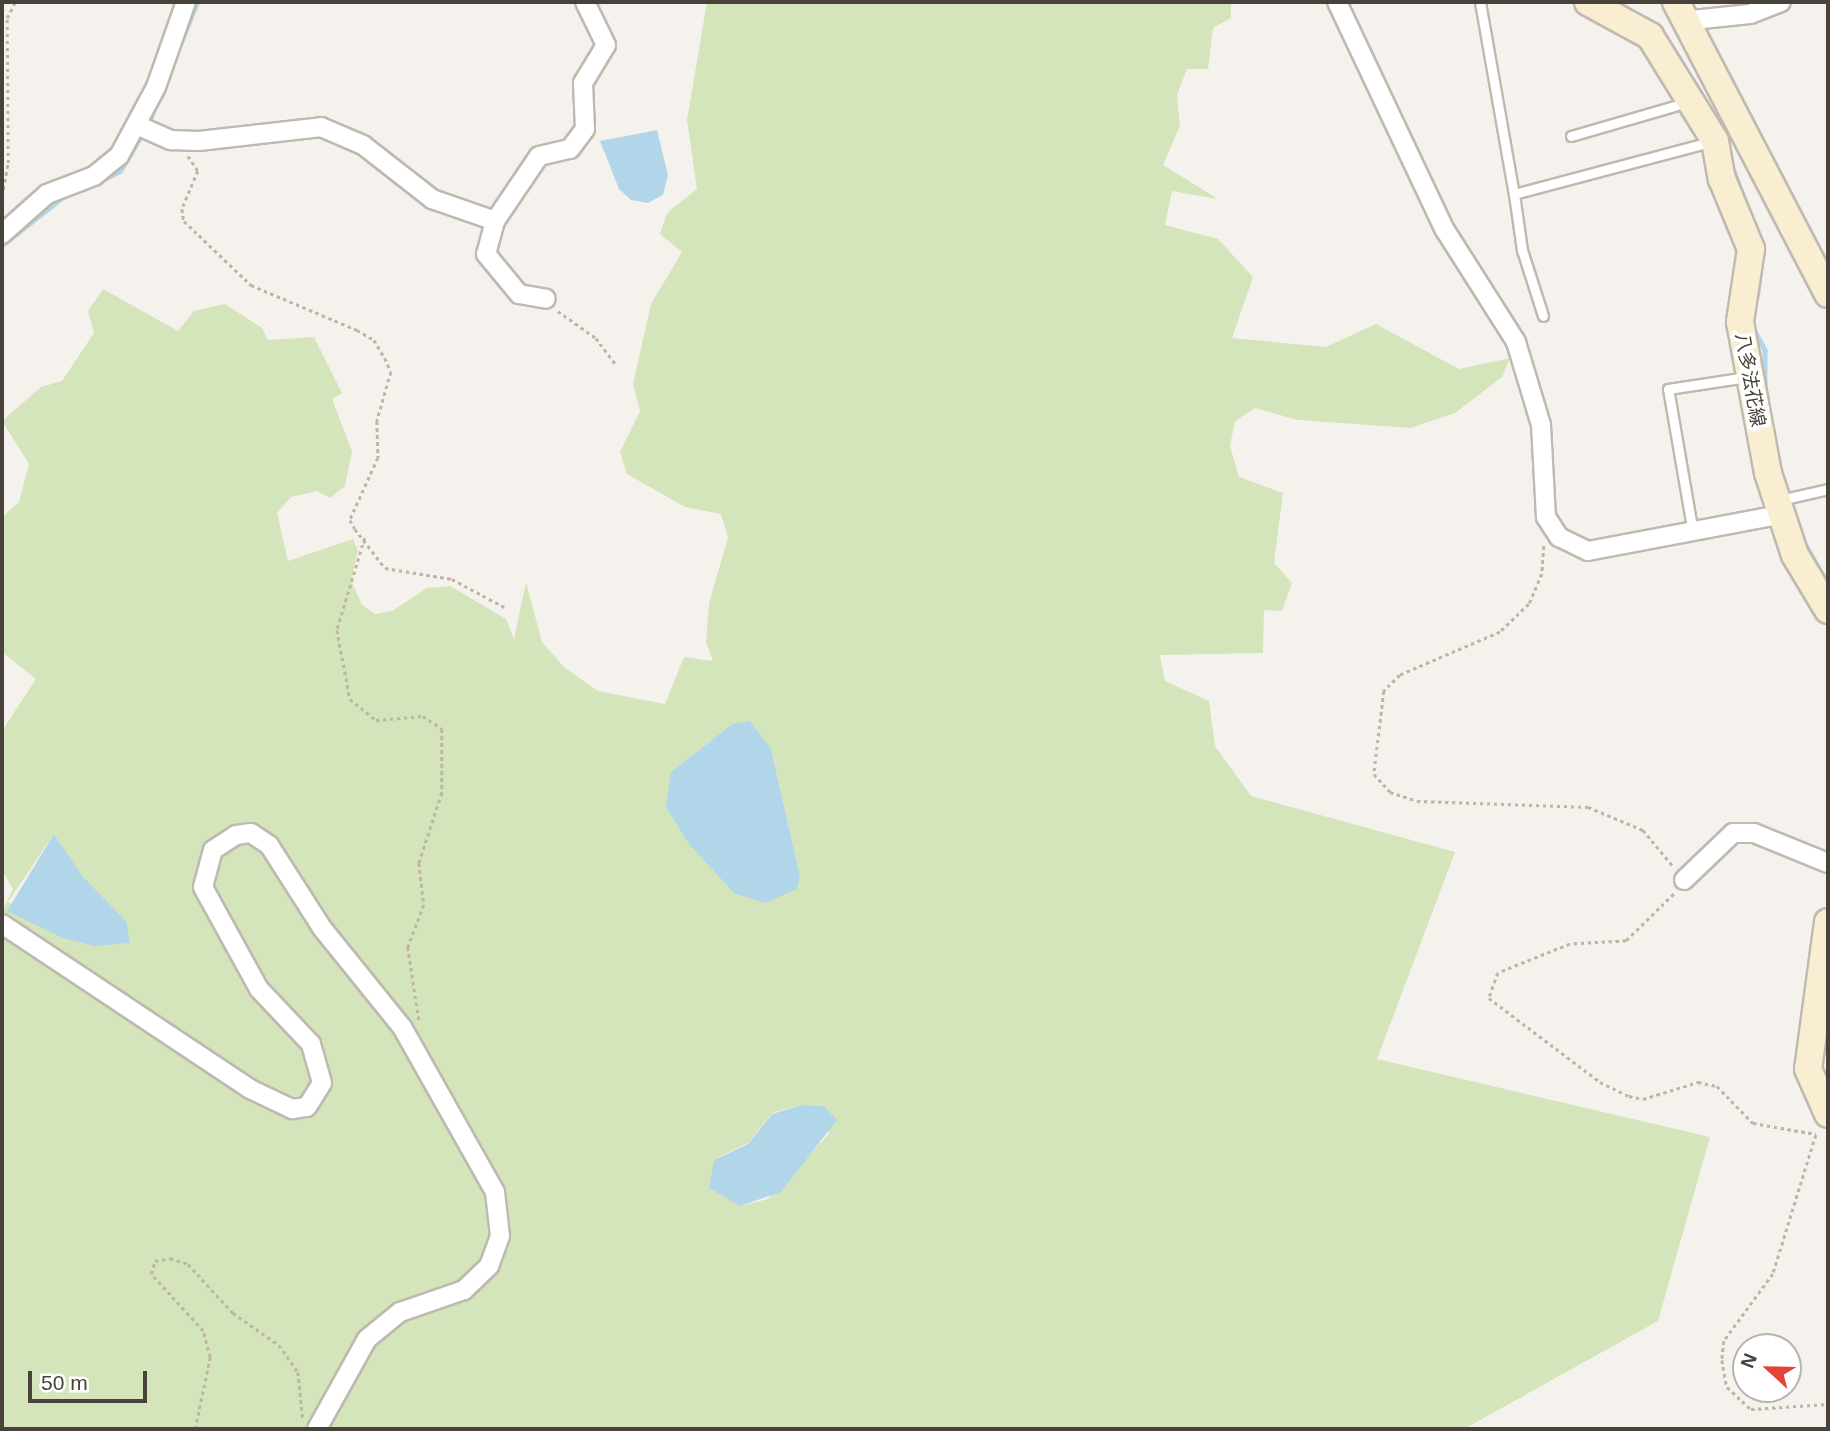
<!DOCTYPE html>
<meta charset="utf-8">
<style>
body{margin:0}
#map{position:relative;width:1830px;height:1431px;overflow:hidden;background:#f5f2ed;font-family:Helvetica,"Noto Sans JP",sans-serif}
div>[style]{position:absolute}
[style*='--x']{left:calc(var(--x)*1px);top:calc(var(--y)*1px);width:calc(var(--w)*1px);rotate:calc(var(--a)*1deg)}
.green>*{inset:0;background:#d4e4bb}
.water>*{inset:0;background:#b1d6ea}
.stream>*{height:4.5px;margin:-2.25px;padding:0 2.25px;transform-origin:2.25px;border-radius:2.25px;background:#b1d6ea}
.path>*{height:2.5px;margin-top:-1.25px;transform-origin:0;background:repeating-linear-gradient(90deg,#c0b4a3 0 3.5px,transparent 0 7px)}
.roads{filter:drop-shadow(2px 0 #bfb9b0) drop-shadow(-2px 0 #bfb9b0) drop-shadow(0 2px #bfb9b0) drop-shadow(0 -2px #bfb9b0)}
.service>*{height:9px;margin:-4.5px;padding:0 4.5px;transform-origin:4.5px;border-radius:4.5px;background:#fff}
.minor>*{height:18px;margin:-9px;padding:0 9px;transform-origin:9px;border-radius:9px;background:#fff}
.secondary>*{height:26px;margin:-13px;padding:0 13px;transform-origin:13px;border-radius:13px;background:#f9edd2}
span{translate:-50% -50%;white-space:nowrap;text-align:center;line-height:1.15;-webkit-text-stroke:7px #fff;paint-order:stroke}
.street-label{font-size:19px;color:#49423b}
.frame{position:absolute;inset:0;border:4px solid #49423b;pointer-events:none}
.north{position:absolute;left:1732px;top:1333px;width:70px;height:70px;box-sizing:border-box;background:#fff;border:2px solid #b6b3b1;border-radius:50%;rotate:292deg;font-size:19px;font-weight:700;line-height:28px;text-align:center;color:#49423b}
.north::after{content:'';display:block;margin:auto;width:24px;height:32px;background:#e24436;clip-path:polygon(50% 0,100% 100%,50% 72%,0 100%)}
.scale{position:absolute;left:28px;top:1371px;width:119px;height:32px;box-sizing:border-box;border:4px solid #49423b;border-top:0;padding-left:9px;font-size:21px;line-height:24px;white-space:nowrap;color:#49423b;-webkit-text-stroke:5px #fff;paint-order:stroke}
</style>
<div id="map">
<div class="green">
<i style="clip-path:polygon(evenodd,707px 2px,1231px 2px,1231px 18px,1213px 28px,1208px 69px,1187px 69px,1177px 95px,1180px 126px,1163px 165px,1218px 199px,1172px 191px,1165px 225px,1218px 239px,1253px 277px,1232px 338px,1326px 347px,1376px 324px,1459px 369px,1510px 358px,1502px 377px,1455px 413px,1411px 428px,1298px 420px,1255px 408px,1235px 421px,1230px 446px,1239px 477px,1283px 493px,1274px 563px,1292px 583px,1282px 611px,1264px 610px,1263px 653px,1160px 655px,1165px 681px,1209px 701px,1215px 746px,1251px 796px,1455px 852px,1377px 1059px,1710px 1137px,1658px 1321px,1464px 1429px,2px 1429px,2px 912px,13px 889px,2px 870px,2px 731px,36px 679px,2px 652px,2px 517px,19px 502px,29px 464px,2px 421px,41px 387px,62px 381px,94px 333px,88px 311px,103px 289px,178px 331px,194px 311px,225px 304px,262px 328px,268px 340px,314px 337px,342px 393px,332px 399px,352px 451px,345px 486px,330px 498px,317px 491px,291px 497px,277px 513px,288px 561px,353px 539px,358px 551px,351px 580px,362px 605px,375px 614px,392px 611px,427px 588px,450px 586px,506px 619px,514px 639px,526px 582px,542px 642px,565px 668px,598px 691px,665px 704px,684px 657px,713px 661px,706px 642px,709px 603px,728px 538px,721px 514px,685px 507px,627px 474px,620px 452px,640px 411px,633px 384px,651px 304px,682px 252px,660px 234px,667px 213px,697px 189px,687px 120px,707px 2px,732px 724px,771px 749px,800px 876px,671px 772px,732px 724px,707px 2px,54px 834px,83px 878px,126px 921px,63px 938px,8px 902px,54px 834px,707px 2px,802px 1105px,824px 1106px,829px 1134px,768px 1199px,740px 1206px,713px 1160px,748px 1143px,772px 1113px,802px 1105px)"></i>
</div>
<div class="water">
<i style="clip-path:polygon(657px 130px,668px 175px,663px 195px,648px 203px,631px 200px,619px 189px,600px 141px)"></i>
<i style="clip-path:polygon(750px 721px,771px 749px,800px 876px,797px 889px,765px 903px,734px 893px,689px 844px,666px 807px,671px 772px,732px 724px)"></i>
<i style="clip-path:polygon(54px 834px,83px 877px,126px 921px,130px 943px,94px 946px,63px 938px,7px 911px)"></i>
<i style="clip-path:polygon(802px 1105px,824px 1106px,837px 1120px,781px 1192px,740px 1206px,709px 1188px,714px 1160px,748px 1144px,772px 1114px)"></i>
</div>
<div class="stream">
<i style="--x:148;--y:124;--w:131;--a:-68.1"></i>
<i style="--x:1733;--y:168;--w:30;--a:70"></i>
<i style="--x:82;--y:190;--w:42;--a:-26.6"></i>
<i style="--x:120;--y:171;--w:47;--a:-59"></i>
<i style="--x:2;--y:245;--w:79;--a:-38.3"></i>
<i style="--x:1757;--y:296;--w:39;--a:-83"></i>
<i style="--x:1753;--y:328;--w:25;--a:61"></i>
<i style="--x:1765;--y:350;--w:40;--a:90"></i>
<i style="--x:1803;--y:540;--w:51;--a:60.4"></i>
</div>
<div class="path">
<i style="--x:188;--y:156;--w:18;--a:56"></i>
<i style="--x:198;--y:171;--w:41;--a:112.8"></i>
<i style="--x:182;--y:209;--w:12;--a:81"></i>
<i style="--x:184;--y:221;--w:93;--a:43.7"></i>
<i style="--x:251;--y:285;--w:115;--a:23"></i>
<i style="--x:357;--y:330;--w:20;--a:30"></i>
<i style="--x:374;--y:340;--w:21;--a:59"></i>
<i style="--x:385;--y:358;--w:15;--a:67"></i>
<i style="--x:391;--y:372;--w:51;--a:105.9"></i>
<i style="--x:377;--y:421;--w:37;--a:88"></i>
<i style="--x:378;--y:458;--w:68;--a:114.3"></i>
<i style="--x:350;--y:520;--w:10;--a:61"></i>
<i style="--x:355;--y:529;--w:49;--a:52.4"></i>
<i style="--x:385;--y:568;--w:68;--a:9.3"></i>
<i style="--x:452;--y:579;--w:61;--a:28.2"></i>
<i style="--x:2;--y:196;--w:34;--a:-80"></i>
<i style="--x:8;--y:163;--w:145;--a:-90.4"></i>
<i style="--x:7;--y:18;--w:18;--a:-63"></i>
<i style="--x:558;--y:311;--w:47;--a:35.4"></i>
<i style="--x:596;--y:338;--w:34;--a:53"></i>
<i style="--x:365;--y:538;--w:96;--a:106.9"></i>
<i style="--x:337;--y:630;--w:70;--a:79.3"></i>
<i style="--x:350;--y:699;--w:33;--a:39"></i>
<i style="--x:376;--y:720;--w:47;--a:-4.9"></i>
<i style="--x:423;--y:716;--w:23;--a:34"></i>
<i style="--x:442;--y:729;--w:64;--a:90"></i>
<i style="--x:442;--y:793;--w:74;--a:108.2"></i>
<i style="--x:419;--y:863;--w:42;--a:83.2"></i>
<i style="--x:424;--y:905;--w:45;--a:110.9"></i>
<i style="--x:408;--y:947;--w:75;--a:81.5"></i>
<i style="--x:1544;--y:546;--w:28;--a:94"></i>
<i style="--x:1542;--y:574;--w:33;--a:113"></i>
<i style="--x:1529;--y:604;--w:40;--a:136"></i>
<i style="--x:1500;--y:632;--w:109;--a:156.7"></i>
<i style="--x:1400;--y:675;--w:23;--a:135"></i>
<i style="--x:1384;--y:691;--w:84;--a:96.9"></i>
<i style="--x:1374;--y:774;--w:24;--a:48"></i>
<i style="--x:1390;--y:792;--w:28;--a:18"></i>
<i style="--x:1417;--y:801;--w:171;--a:2"></i>
<i style="--x:1588;--y:807;--w:60;--a:22.7"></i>
<i style="--x:1643;--y:830;--w:47;--a:50.2"></i>
<i style="--x:1674;--y:894;--w:67;--a:135.6"></i>
<i style="--x:1626;--y:941;--w:56;--a:176.9"></i>
<i style="--x:1570;--y:944;--w:78;--a:158.1"></i>
<i style="--x:1498;--y:973;--w:27;--a:110"></i>
<i style="--x:1489;--y:998;--w:139;--a:37.1"></i>
<i style="--x:1600;--y:1082;--w:32;--a:26"></i>
<i style="--x:1629;--y:1096;--w:14;--a:12"></i>
<i style="--x:1643;--y:1099;--w:58;--a:-17.2"></i>
<i style="--x:1698;--y:1082;--w:19;--a:12"></i>
<i style="--x:1717;--y:1086;--w:52;--a:45.8"></i>
<i style="--x:1753;--y:1123;--w:64;--a:9.9"></i>
<i style="--x:1816;--y:1135;--w:145;--a:107.2"></i>
<i style="--x:1773;--y:1274;--w:83;--a:126.2"></i>
<i style="--x:1724;--y:1341;--w:19;--a:96"></i>
<i style="--x:1722;--y:1360;--w:27;--a:80"></i>
<i style="--x:1727;--y:1387;--w:33;--a:43"></i>
<i style="--x:1751;--y:1409;--w:77;--a:-3.7"></i>
<i style="--x:195;--y:1429;--w:74;--a:-78.2"></i>
<i style="--x:210;--y:1357;--w:27;--a:-105"></i>
<i style="--x:203;--y:1331;--w:77;--a:-132.4"></i>
<i style="--x:151;--y:1274;--w:14;--a:-73"></i>
<i style="--x:155;--y:1261;--w:15;--a:-11"></i>
<i style="--x:170;--y:1258;--w:19;--a:18"></i>
<i style="--x:188;--y:1264;--w:67;--a:47.4"></i>
<i style="--x:233;--y:1313;--w:56;--a:34.8"></i>
<i style="--x:279;--y:1345;--w:33;--a:55"></i>
<i style="--x:298;--y:1372;--w:47;--a:83.9"></i>
</div>
<div class="roads">
<div class="service">
<i style="--x:1480;--y:2;--w:195;--a:80"></i>
<i style="--x:1514;--y:194;--w:206;--a:-14.9"></i>
<i style="--x:1571;--y:136;--w:122;--a:-16.2"></i>
<i style="--x:1514;--y:194;--w:57;--a:81.9"></i>
<i style="--x:1522;--y:250;--w:69;--a:72.3"></i>
<i style="--x:1780;--y:500;--w:49;--a:-12.9"></i>
<i style="--x:1693;--y:533;--w:146;--a:-99.8"></i>
<i style="--x:1668;--y:389;--w:80;--a:-8.6"></i>
</div>
<div class="minor">
<i style="--x:1337;--y:2;--w:252;--a:64.7"></i>
<i style="--x:1445;--y:230;--w:133;--a:57.6"></i>
<i style="--x:1516;--y:342;--w:87;--a:73.2"></i>
<i style="--x:1541;--y:425;--w:92;--a:86.9"></i>
<i style="--x:1546;--y:517;--w:24;--a:57"></i>
<i style="--x:1559;--y:537;--w:32;--a:26"></i>
<i style="--x:1588;--y:551;--w:194;--a:-10.7"></i>
<i style="--x:1683;--y:21;--w:67;--a:-6"></i>
<i style="--x:1750;--y:14;--w:33;--a:-21"></i>
<i style="--x:139;--y:126;--w:35;--a:24"></i>
<i style="--x:171;--y:140;--w:28;--a:2"></i>
<i style="--x:199;--y:141;--w:123;--a:-6.5"></i>
<i style="--x:321;--y:127;--w:46;--a:23.2"></i>
<i style="--x:363;--y:145;--w:88;--a:38"></i>
<i style="--x:432;--y:199;--w:67;--a:19.2"></i>
<i style="--x:495;--y:221;--w:78;--a:-55.9"></i>
<i style="--x:539;--y:156;--w:32;--a:-13"></i>
<i style="--x:570;--y:149;--w:25;--a:-53"></i>
<i style="--x:585;--y:129;--w:46;--a:-92.5"></i>
<i style="--x:583;--y:83;--w:44;--a:-58.8"></i>
<i style="--x:606;--y:45;--w:48;--a:-116"></i>
<i style="--x:495;--y:221;--w:34;--a:105"></i>
<i style="--x:486;--y:254;--w:52;--a:50.5"></i>
<i style="--x:519;--y:294;--w:27;--a:10"></i>
<i style="--x:2;--y:234;--w:60;--a:-41.6"></i>
<i style="--x:47;--y:194;--w:50;--a:-21"></i>
<i style="--x:94;--y:176;--w:32;--a:-39"></i>
<i style="--x:119;--y:156;--w:78;--a:-61.8"></i>
<i style="--x:156;--y:87;--w:90;--a:-70.6"></i>
<i style="--x:1684;--y:880;--w:68;--a:-43.8"></i>
<i style="--x:1733;--y:833;--w:21;--a:0"></i>
<i style="--x:1754;--y:833;--w:80;--a:22.1"></i>
<i style="--x:2;--y:924;--w:298;--a:33.6"></i>
<i style="--x:250;--y:1089;--w:47;--a:25.5"></i>
<i style="--x:292;--y:1109;--w:15;--a:-8"></i>
<i style="--x:307;--y:1107;--w:28;--a:-58"></i>
<i style="--x:322;--y:1083;--w:41;--a:-105.8"></i>
<i style="--x:311;--y:1044;--w:76;--a:-133.4"></i>
<i style="--x:259;--y:989;--w:116;--a:-118.8"></i>
<i style="--x:203;--y:887;--w:38;--a:-75"></i>
<i style="--x:213;--y:850;--w:27;--a:-33"></i>
<i style="--x:236;--y:835;--w:15;--a:-8"></i>
<i style="--x:251;--y:833;--w:22;--a:34"></i>
<i style="--x:269;--y:845;--w:98;--a:57.4"></i>
<i style="--x:322;--y:928;--w:127;--a:51.1"></i>
<i style="--x:402;--y:1027;--w:189;--a:60.6"></i>
<i style="--x:495;--y:1192;--w:44;--a:83.5"></i>
<i style="--x:500;--y:1236;--w:32;--a:110"></i>
<i style="--x:489;--y:1266;--w:35;--a:136"></i>
<i style="--x:464;--y:1290;--w:68;--a:161"></i>
<i style="--x:400;--y:1312;--w:43;--a:140.7"></i>
<i style="--x:367;--y:1339;--w:103;--a:119.1"></i>
</div>
<div class="secondary">
<i style="--x:1588;--y:2;--w:71;--a:28.7"></i>
<i style="--x:1650;--y:36;--w:123;--a:58.2"></i>
<i style="--x:1715;--y:141;--w:39;--a:80"></i>
<i style="--x:1722;--y:179;--w:76;--a:67.5"></i>
<i style="--x:1751;--y:249;--w:74;--a:98.6"></i>
<i style="--x:1740;--y:322;--w:154;--a:79.5"></i>
<i style="--x:1768;--y:473;--w:86;--a:71.8"></i>
<i style="--x:1795;--y:555;--w:64;--a:59"></i>
<i style="--x:1676;--y:2;--w:329;--a:62.5"></i>
<i style="--x:1828;--y:922;--w:148;--a:97.7"></i>
<i style="--x:1808;--y:1069;--w:49;--a:66"></i>
</div>
</div>
<div class="street-label">
<span style="left:1750px;top:380px;rotate:80deg">八多法花線</span>
</div>
<div class="frame"></div>
<div class="north">N</div>
<div class="scale">50 m</div>
</div>
